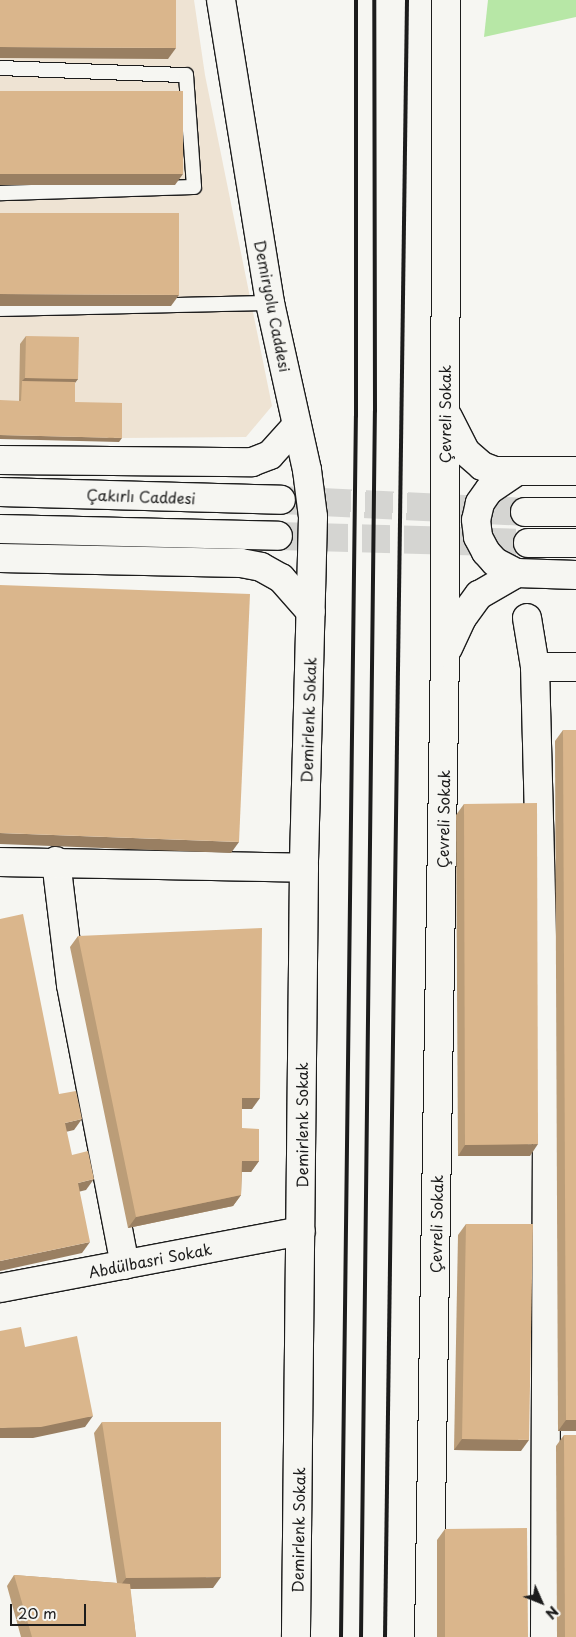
<!DOCTYPE html>
<meta charset="utf-8">
<style>
body{margin:0}
#map{position:relative;width:576px;height:1637px;overflow:hidden;background:#f6f6f2;font-family:"Playpen Sans",sans-serif}
div>[style]{position:absolute}
[style*='--x']{left:calc(var(--x)*1px);top:calc(var(--y)*1px);width:calc(var(--w)*1px);rotate:calc(var(--a)*1deg)}
.built>*{inset:0;background:#eee3d3}
.green>*{inset:0;background:#b7e7a6}
.secondary-tunnel>*{height:28px;margin-top:-14px;transform-origin:0;background:repeating-linear-gradient(90deg,#d5d5d2 0 28px,transparent 0 42px)}
.roads{filter:drop-shadow(1px 0 #1c1c1c) drop-shadow(-1px 0 #1c1c1c) drop-shadow(0 1px #1c1c1c) drop-shadow(0 -1px #1c1c1c)}
.lane>*{height:14px;margin:-7px;padding:0 7px;transform-origin:7px;border-radius:7px;background:#f6f6f2}
.street>*{height:28px;margin:-14px;padding:0 14px;transform-origin:14px;border-radius:14px;background:#f6f6f2}
.secondary>*{height:28px;margin:-14px;padding:0 14px;transform-origin:14px;border-radius:14px;background:#f6f6f2}
.rail>*{height:4px;margin:-2px;padding:0 2px;transform-origin:2px;border-radius:2px;background:#1c1c1c}
.wall>*{inset:0;background:#bb9d78}
.shaded-wall>*{inset:0;background:#997f62}
.building>*{inset:0;background:#dab68c}
span{translate:-50% -50%;white-space:nowrap;text-align:center;line-height:1.15;-webkit-text-stroke:4px #f6f6f2;paint-order:stroke}
.street-label{font-size:15px;color:#1c1c1c}
.north{position:absolute;left:516px;top:1577px;width:50px;height:50px;-webkit-text-stroke:4px #f6f6f2;paint-order:stroke;rotate:134deg;font-size:14px;font-weight:700;line-height:20px;text-align:center;color:#1c1c1c}
.north::after{content:'';display:block;margin:auto;width:18px;height:22px;background:#1c1c1c;clip-path:polygon(50% 0,100% 100%,50% 72%,0 100%)}
.scale{position:absolute;left:10px;top:1604px;width:76px;height:22px;box-sizing:border-box;border:2px solid #1c1c1c;border-top:0;padding-left:6px;font-size:15px;line-height:18px;white-space:nowrap;color:#1c1c1c;-webkit-text-stroke:4px #f6f6f2;paint-order:stroke}
</style>
<div id="map">
<div class="built">
<i style="clip-path:polygon(0 0,194px 0,205px 75px,272px 406px,246px 437px,0 439px)"></i>
</div>
<div class="green">
<i style="clip-path:polygon(488px 0,576px 0,576px 17px,484px 37px)"></i>
</div>
<div class="secondary-tunnel">
<i style="--x:281;--y:500;--w:244;--a:2.8"></i>
<i style="--x:278;--y:536;--w:250;--a:1.6"></i>
</div>
<div class="roads">
<div class="lane">
<i style="--x:0;--y:68;--w:186;--a:2.2"></i>
<i style="--x:186;--y:75;--w:112;--a:85.9"></i>
<i style="--x:194;--y:187;--w:194;--a:178.2"></i>
<i style="--x:0;--y:309;--w:270;--a:-1.3"></i>
</div>
<div class="street">
<i style="--x:527;--y:618;--w:50;--a:80.7"></i>
<i style="--x:535;--y:667;--w:465;--a:88.5"></i>
<i style="--x:547;--y:1132;--w:505;--a:90.23"></i>
<i style="--x:535;--y:667;--w:41;--a:0"></i>
<i style="--x:56;--y:861;--w:125;--a:83.1"></i>
<i style="--x:71;--y:985;--w:285;--a:79.1"></i>
<i style="--x:0;--y:862;--w:304;--a:1.1"></i>
<i style="--x:0;--y:1288;--w:306;--a:-10.7"></i>
</div>
<div class="secondary">
<i style="--x:221;--y:0;--w:307;--a:80.8"></i>
<i style="--x:270;--y:303;--w:171;--a:77.5"></i>
<i style="--x:307;--y:470;--w:47;--a:82.7"></i>
<i style="--x:313;--y:517;--w:351;--a:91.5"></i>
<i style="--x:304;--y:868;--w:769;--a:90.6"></i>
<i style="--x:448;--y:417;--w:39;--a:63"></i>
<i style="--x:466;--y:452;--w:21;--a:41"></i>
<i style="--x:482;--y:466;--w:14;--a:21"></i>
<i style="--x:495;--y:471;--w:81;--a:0"></i>
<i style="--x:0;--y:460;--w:252;--a:0.5"></i>
<i style="--x:252;--y:462;--w:19;--a:-21"></i>
<i style="--x:270;--y:455;--w:40;--a:-48"></i>
<i style="--x:516;--y:472;--w:32;--a:146"></i>
<i style="--x:489;--y:490;--w:16;--a:125"></i>
<i style="--x:480;--y:503;--w:17;--a:103"></i>
<i style="--x:476;--y:520;--w:17;--a:83"></i>
<i style="--x:478;--y:537;--w:17;--a:62"></i>
<i style="--x:486;--y:552;--w:13;--a:48"></i>
<i style="--x:495;--y:562;--w:25;--a:27"></i>
<i style="--x:517;--y:573;--w:59;--a:1.9"></i>
<i style="--x:0;--y:492;--w:281;--a:1.6"></i>
<i style="--x:525;--y:512;--w:51;--a:0"></i>
<i style="--x:0;--y:529;--w:278;--a:1.4"></i>
<i style="--x:528;--y:543;--w:48;--a:0"></i>
<i style="--x:0;--y:558;--w:241;--a:1.2"></i>
<i style="--x:241;--y:563;--w:20;--a:11"></i>
<i style="--x:261;--y:567;--w:23;--a:29"></i>
<i style="--x:281;--y:578;--w:45;--a:48.6"></i>
<i style="--x:448;--y:648;--w:33;--a:-65"></i>
<i style="--x:462;--y:618;--w:29;--a:-54"></i>
<i style="--x:479;--y:595;--w:44;--a:-30.1"></i>
<i style="--x:429;--y:1637;--w:984;--a:-89.07"></i>
<i style="--x:445;--y:653;--w:653;--a:-89.91"></i>
</div>
</div>
<div class="rail">
<i style="--x:341;--y:1637;--w:1221;--a:-89.3"></i>
<i style="--x:356;--y:416;--w:416;--a:-90"></i>
<i style="--x:361;--y:1637;--w:1226;--a:-89.35"></i>
<i style="--x:375;--y:411;--w:411;--a:-90.1"></i>
<i style="--x:385;--y:1637;--w:1637;--a:-89.23"></i>
</div>
<div class="wall">
<i style="clip-path:polygon(26px 336px,78px 379px,75px 382px,75px 402px,119px 442px,19px 401px,20px 344px)"></i>
<i style="clip-path:polygon(563px 730px,576px 730px,576px 1431px,558px 1431px,555px 741px)"></i>
<i style="clip-path:polygon(464px 804px,530px 1156px,458px 1156px,456px 815px)"></i>
<i style="clip-path:polygon(78px 936px,252px 1109px,242px 1109px,242px 1128px,259px 1161px,251px 1172px,242px 1172px,241px 1195px,233px 1206px,128px 1228px,70px 947px)"></i>
<i style="clip-path:polygon(466px 1224px,521px 1451px,454px 1450px,458px 1235px)"></i>
<i style="clip-path:polygon(102px 1422px,213px 1588px,130px 1589px,136px 1637px,21px 1637px,7px 1586px,14px 1575px,117px 1583px,94px 1433px)"></i>
<i style="clip-path:polygon(564px 1435px,576px 1637px,557px 1637px,556px 1446px)"></i>
<i style="clip-path:polygon(445px 1529px,528px 1637px,437px 1637px,437px 1540px)"></i>
</div>
<div class="shaded-wall">
<i style="clip-path:polygon(0 47px,176px 48px,168px 59px,0 58px)"></i>
<i style="clip-path:polygon(0 174px,183px 174px,175px 185px,0 185px)"></i>
<i style="clip-path:polygon(0 294px,179px 295px,171px 306px,0 306px)"></i>
<i style="clip-path:polygon(25px 378px,78px 379px,72px 387px,22px 381px)"></i>
<i style="clip-path:polygon(0 435px,122px 438px,119px 442px,0 439px)"></i>
<i style="clip-path:polygon(0 833px,239px 842px,231px 853px,0 844px)"></i>
<i style="clip-path:polygon(242px 1098px,260px 1098px,252px 1109px,234px 1109px)"></i>
<i style="clip-path:polygon(82px 1119px,74px 1130px,57px 1134px,65px 1123px)"></i>
<i style="clip-path:polygon(538px 1144px,530px 1156px,458px 1156px,465px 1145px)"></i>
<i style="clip-path:polygon(242px 1161px,259px 1161px,251px 1172px,234px 1172px)"></i>
<i style="clip-path:polygon(94px 1179px,86px 1190px,70px 1194px,78px 1183px)"></i>
<i style="clip-path:polygon(241px 1195px,233px 1206px,128px 1228px,136px 1217px)"></i>
<i style="clip-path:polygon(90px 1242px,82px 1253px,0 1271px,0 1261px)"></i>
<i style="clip-path:polygon(93px 1416px,85px 1427px,33px 1438px,0 1438px,0 1428px)"></i>
<i style="clip-path:polygon(566px 1420px,576px 1420px,576px 1431px,558px 1431px)"></i>
<i style="clip-path:polygon(462px 1439px,529px 1440px,521px 1451px,454px 1450px)"></i>
<i style="clip-path:polygon(221px 1577px,213px 1588px,118px 1589px,126px 1578px)"></i>
</div>
<div class="building">
<i style="clip-path:polygon(0 0,176px 0,176px 48px,0 47px)"></i>
<i style="clip-path:polygon(0 91px,183px 91px,183px 174px,0 174px)"></i>
<i style="clip-path:polygon(0 213px,179px 213px,179px 295px,0 294px)"></i>
<i style="clip-path:polygon(26px 336px,79px 337px,78px 379px,25px 378px)"></i>
<i style="clip-path:polygon(22px 381px,75px 382px,75px 402px,122px 403px,122px 438px,0 435px,0 400px,21px 401px)"></i>
<i style="clip-path:polygon(0 585px,250px 594px,239px 842px,0 833px)"></i>
<i style="clip-path:polygon(563px 730px,576px 730px,576px 1420px,566px 1420px)"></i>
<i style="clip-path:polygon(537px 803px,538px 1144px,465px 1145px,464px 804px)"></i>
<i style="clip-path:polygon(23px 914px,59px 1094px,76px 1091px,82px 1119px,65px 1123px,72px 1155px,88px 1151px,94px 1179px,78px 1183px,90px 1242px,0 1261px,0 919px)"></i>
<i style="clip-path:polygon(262px 928px,260px 1098px,242px 1098px,242px 1128px,259px 1129px,259px 1161px,242px 1161px,241px 1195px,136px 1217px,78px 936px)"></i>
<i style="clip-path:polygon(466px 1224px,533px 1224px,529px 1440px,462px 1439px)"></i>
<i style="clip-path:polygon(21px 1327px,25px 1347px,77px 1336px,93px 1416px,41px 1427px,0 1428px,0 1331px)"></i>
<i style="clip-path:polygon(102px 1422px,221px 1422px,221px 1577px,126px 1578px)"></i>
<i style="clip-path:polygon(564px 1435px,576px 1435px,576px 1637px,565px 1637px)"></i>
<i style="clip-path:polygon(527px 1528px,528px 1637px,445px 1637px,445px 1529px)"></i>
<i style="clip-path:polygon(14px 1575px,130px 1584px,136px 1637px,32px 1637px)"></i>
</div>
<div class="street-label">
<span style="left:273px;top:306px;rotate:79deg">Demiryolu Caddesi</span>
<span style="left:445px;top:414px;rotate:-90deg">Çevreli Sokak</span>
<span style="left:141px;top:496px;rotate:2deg">Çakırlı Caddesi</span>
<span style="left:308px;top:720px;rotate:-88deg">Demirlenk Sokak</span>
<span style="left:443px;top:819px;rotate:-89deg">Çevreli Sokak</span>
<span style="left:302px;top:1125px;rotate:-90deg">Demirlenk Sokak</span>
<span style="left:436px;top:1224px;rotate:-89deg">Çevreli Sokak</span>
<span style="left:150px;top:1260px;rotate:-11deg">Abdülbasri Sokak</span>
<span style="left:298px;top:1530px;rotate:-89deg">Demirlenk Sokak</span>
</div>
<div class="north">N</div>
<div class="scale">20 m</div>
</div>
